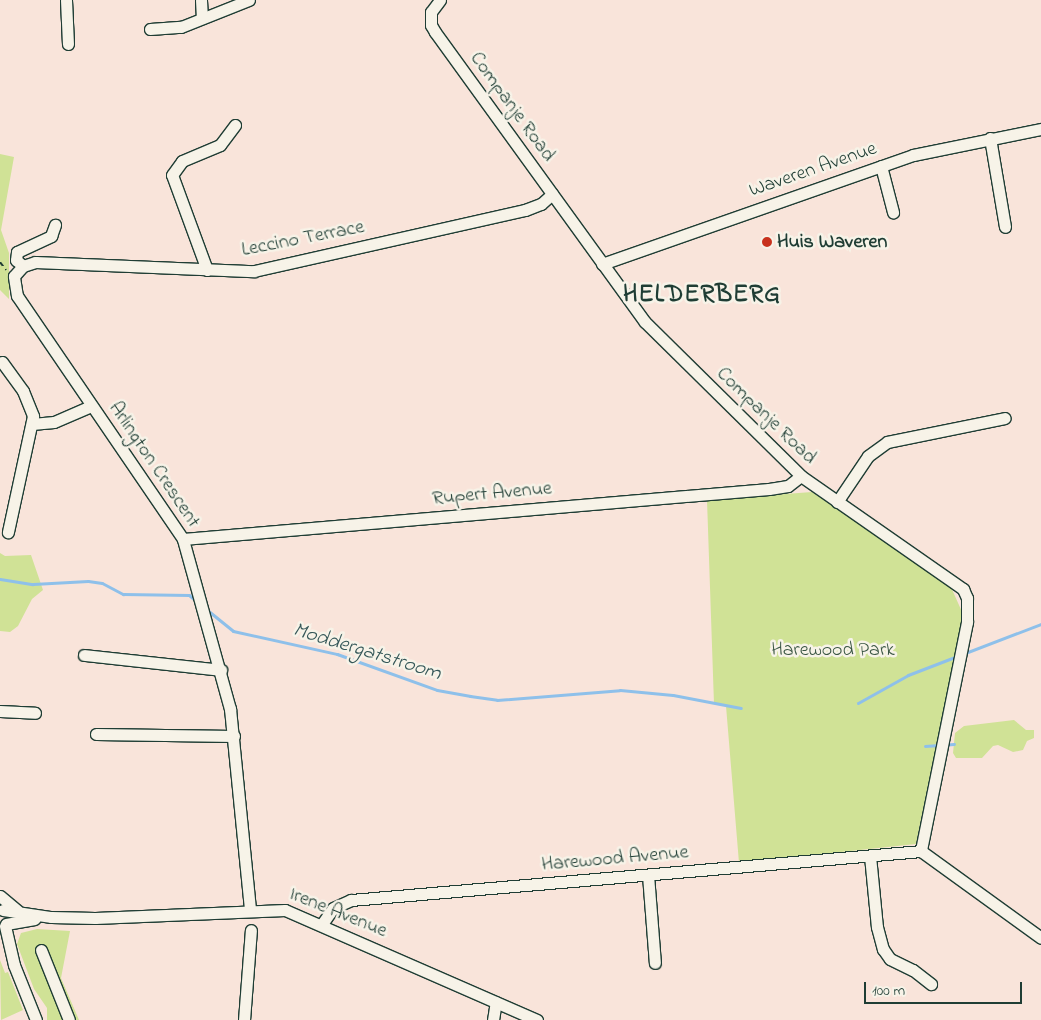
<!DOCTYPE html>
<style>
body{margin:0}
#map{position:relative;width:1041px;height:1020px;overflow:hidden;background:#f9e4da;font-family:"Indie Flower",sans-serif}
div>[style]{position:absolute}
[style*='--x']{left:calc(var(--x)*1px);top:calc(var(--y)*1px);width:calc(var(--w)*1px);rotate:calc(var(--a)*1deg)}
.green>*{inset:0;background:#d0e296}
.stream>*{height:3px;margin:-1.5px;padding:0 1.5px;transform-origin:1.5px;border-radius:1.5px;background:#8ec0ea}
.path>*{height:2px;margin-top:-1px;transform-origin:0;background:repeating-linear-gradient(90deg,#1f3d34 0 5px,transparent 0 9px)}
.roads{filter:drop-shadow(1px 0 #1f3d34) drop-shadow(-1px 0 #1f3d34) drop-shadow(0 1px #1f3d34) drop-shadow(0 -1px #1f3d34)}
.minor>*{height:11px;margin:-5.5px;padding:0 5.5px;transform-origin:5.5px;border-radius:5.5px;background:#f7f3e8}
.dots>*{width:14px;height:14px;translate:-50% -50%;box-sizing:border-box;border:2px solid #f7f3e8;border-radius:50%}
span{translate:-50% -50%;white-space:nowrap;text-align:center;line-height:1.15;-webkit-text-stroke:5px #f7f3e8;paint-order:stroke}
.street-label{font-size:20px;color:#1f3d34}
.poi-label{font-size:20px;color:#1f3d34;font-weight:700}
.left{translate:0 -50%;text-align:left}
.park-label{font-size:20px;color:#3a5643}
.water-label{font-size:21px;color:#355758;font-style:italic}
.district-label{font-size:25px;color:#1f3d34;font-weight:700;letter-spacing:1px}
.scale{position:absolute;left:864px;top:982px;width:158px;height:22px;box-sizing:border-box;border:2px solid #1f3d34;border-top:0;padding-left:6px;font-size:15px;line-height:18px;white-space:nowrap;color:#1f3d34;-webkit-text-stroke:4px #f7f3e8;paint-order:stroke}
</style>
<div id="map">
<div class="green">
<i style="clip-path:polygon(0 154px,14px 157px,1px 230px,9px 253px,9px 299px,0 290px)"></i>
<i style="clip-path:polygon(812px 492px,950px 585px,963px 614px,916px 844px,739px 863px,726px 706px,714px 704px,707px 500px)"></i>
<i style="clip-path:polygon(0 553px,5px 556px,31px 555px,43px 590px,32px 599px,18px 626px,10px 632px,0 631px)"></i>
<i style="clip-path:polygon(1014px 720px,1026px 730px,1034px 730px,1034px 738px,1027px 741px,1023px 750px,1013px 752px,998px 745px,993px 746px,982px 758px,956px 758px,953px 753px,955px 733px,964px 726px)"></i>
<i style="clip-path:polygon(37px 929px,70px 931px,61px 978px,79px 1020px,47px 1020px,47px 1008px,34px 989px,17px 944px,21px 933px)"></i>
<i style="clip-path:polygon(0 960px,5px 973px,8px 972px,23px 1010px,1px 1020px)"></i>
</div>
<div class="stream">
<i style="--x:0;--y:579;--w:33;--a:9"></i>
<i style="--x:33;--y:584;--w:55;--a:-3.1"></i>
<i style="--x:88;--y:581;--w:14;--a:8"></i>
<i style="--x:102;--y:583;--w:24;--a:28"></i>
<i style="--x:123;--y:594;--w:66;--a:0.9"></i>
<i style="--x:189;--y:595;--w:11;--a:41"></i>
<i style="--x:206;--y:609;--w:35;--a:39"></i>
<i style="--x:233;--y:631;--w:107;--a:12.5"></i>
<i style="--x:337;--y:654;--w:106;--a:19.8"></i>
<i style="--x:437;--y:690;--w:34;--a:10"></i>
<i style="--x:470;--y:696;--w:27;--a:8"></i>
<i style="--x:497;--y:700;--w:123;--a:-4.6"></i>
<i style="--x:620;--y:690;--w:53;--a:5.4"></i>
<i style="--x:673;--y:695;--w:69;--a:10.8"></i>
<i style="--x:858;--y:703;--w:57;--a:-29.2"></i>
<i style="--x:908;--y:675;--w:142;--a:-21"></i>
<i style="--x:925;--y:746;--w:29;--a:-4"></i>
</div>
<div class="path">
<i style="--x:0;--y:262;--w:10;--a:53"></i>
</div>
<div class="roads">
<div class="minor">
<i style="--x:66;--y:0;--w:44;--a:87.4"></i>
<i style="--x:201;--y:0;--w:18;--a:87"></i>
<i style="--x:440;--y:0;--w:15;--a:127"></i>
<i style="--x:431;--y:12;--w:13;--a:90"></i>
<i style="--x:431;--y:25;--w:8;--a:60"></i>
<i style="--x:435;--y:32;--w:358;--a:54.1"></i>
<i style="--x:645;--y:322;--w:219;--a:44.6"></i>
<i style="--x:801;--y:476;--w:198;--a:34.9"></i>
<i style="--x:963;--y:589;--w:10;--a:66"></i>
<i style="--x:967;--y:598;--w:24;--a:90"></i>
<i style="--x:967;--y:622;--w:234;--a:101.4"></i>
<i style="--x:150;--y:29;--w:31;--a:-4"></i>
<i style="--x:181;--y:27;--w:73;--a:-21.7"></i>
<i style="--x:990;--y:138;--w:90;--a:80.4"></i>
<i style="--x:881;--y:166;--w:48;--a:75.4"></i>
<i style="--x:602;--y:264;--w:330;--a:-19.3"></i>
<i style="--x:913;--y:155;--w:131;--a:-11.5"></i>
<i style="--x:23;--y:266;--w:9;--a:-139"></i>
<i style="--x:16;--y:260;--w:8;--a:-83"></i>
<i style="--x:17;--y:252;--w:38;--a:-25"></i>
<i style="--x:51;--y:236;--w:12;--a:-70"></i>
<i style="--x:207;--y:270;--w:101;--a:-110.2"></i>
<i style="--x:172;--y:175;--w:17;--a:-54"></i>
<i style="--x:182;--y:161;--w:41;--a:-22.8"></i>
<i style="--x:220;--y:145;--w:25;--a:-53"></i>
<i style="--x:2;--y:362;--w:36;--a:54"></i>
<i style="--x:23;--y:391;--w:27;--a:68"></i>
<i style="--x:33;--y:416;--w:119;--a:102.2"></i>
<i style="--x:32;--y:424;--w:22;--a:-5"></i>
<i style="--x:54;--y:422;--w:40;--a:-23.4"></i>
<i style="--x:837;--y:502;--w:55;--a:-56"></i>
<i style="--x:868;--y:456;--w:24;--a:-36"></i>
<i style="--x:887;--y:442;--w:120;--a:-11.5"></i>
<i style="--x:183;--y:539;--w:588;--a:-4.88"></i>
<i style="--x:769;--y:489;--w:19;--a:-9"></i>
<i style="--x:788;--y:486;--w:16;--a:-38"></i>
<i style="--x:84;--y:655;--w:138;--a:6.2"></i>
<i style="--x:0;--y:711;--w:35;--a:3"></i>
<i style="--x:96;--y:734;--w:138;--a:0.8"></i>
<i style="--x:921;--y:851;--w:148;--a:35.9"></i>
<i style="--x:870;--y:856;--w:71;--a:84.4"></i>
<i style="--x:877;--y:927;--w:23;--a:75"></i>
<i style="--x:883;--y:949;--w:12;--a:55"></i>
<i style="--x:890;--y:959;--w:25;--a:26"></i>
<i style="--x:913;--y:970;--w:23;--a:38"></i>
<i style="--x:648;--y:875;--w:88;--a:85.5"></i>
<i style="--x:0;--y:896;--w:23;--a:40"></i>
<i style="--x:250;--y:909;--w:201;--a:-95.7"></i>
<i style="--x:230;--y:709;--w:176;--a:-105.5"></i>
<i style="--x:183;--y:539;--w:294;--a:-124.3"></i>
<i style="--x:17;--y:296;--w:20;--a:-99"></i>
<i style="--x:14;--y:276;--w:13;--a:-48"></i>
<i style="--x:23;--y:266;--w:13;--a:-18"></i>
<i style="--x:35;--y:262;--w:219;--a:2.4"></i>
<i style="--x:254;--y:271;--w:278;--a:-12.7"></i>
<i style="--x:525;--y:210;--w:17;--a:-21"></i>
<i style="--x:541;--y:204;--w:15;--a:-42"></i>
<i style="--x:3;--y:910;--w:49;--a:8.3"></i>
<i style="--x:51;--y:917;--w:44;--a:1.3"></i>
<i style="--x:95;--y:918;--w:190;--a:-2.4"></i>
<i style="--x:285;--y:910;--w:275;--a:23.6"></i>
<i style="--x:6;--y:924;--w:29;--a:-10"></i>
<i style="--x:322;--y:924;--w:19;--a:-55"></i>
<i style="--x:333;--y:908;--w:20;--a:-24"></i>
<i style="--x:351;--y:900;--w:572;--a:-4.91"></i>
<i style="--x:5;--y:926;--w:40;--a:77"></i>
<i style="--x:14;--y:965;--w:59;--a:68.2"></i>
<i style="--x:41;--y:950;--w:75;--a:68.2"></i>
<i style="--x:244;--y:1020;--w:90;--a:-85.6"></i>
<i style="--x:493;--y:1020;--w:18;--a:-81"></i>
</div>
</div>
<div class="dots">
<i style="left:767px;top:242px;background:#c8321e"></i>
</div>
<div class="street-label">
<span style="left:512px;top:107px;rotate:54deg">Companje Road</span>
<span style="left:813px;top:170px;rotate:-19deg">Waveren Avenue</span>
<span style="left:303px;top:239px;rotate:-11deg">Leccino Terrace</span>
<span style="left:766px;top:416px;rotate:44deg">Companje Road</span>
<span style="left:154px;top:465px;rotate:56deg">Arlington Crescent</span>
<span style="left:492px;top:494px;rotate:-5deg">Rupert Avenue</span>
<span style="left:615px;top:859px;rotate:-5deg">Harewood Avenue</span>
<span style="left:338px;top:913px;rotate:22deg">Irene Avenue</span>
</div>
<div class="poi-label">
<span class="left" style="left:777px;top:242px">Huis Waveren</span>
</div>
<div class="park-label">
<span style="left:833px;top:650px">Harewood Park</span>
</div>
<div class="water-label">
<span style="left:367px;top:652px;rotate:17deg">Moddergatstroom</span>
</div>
<div class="district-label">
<span style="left:702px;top:295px">HELDERBERG</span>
</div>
<div class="scale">100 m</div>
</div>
